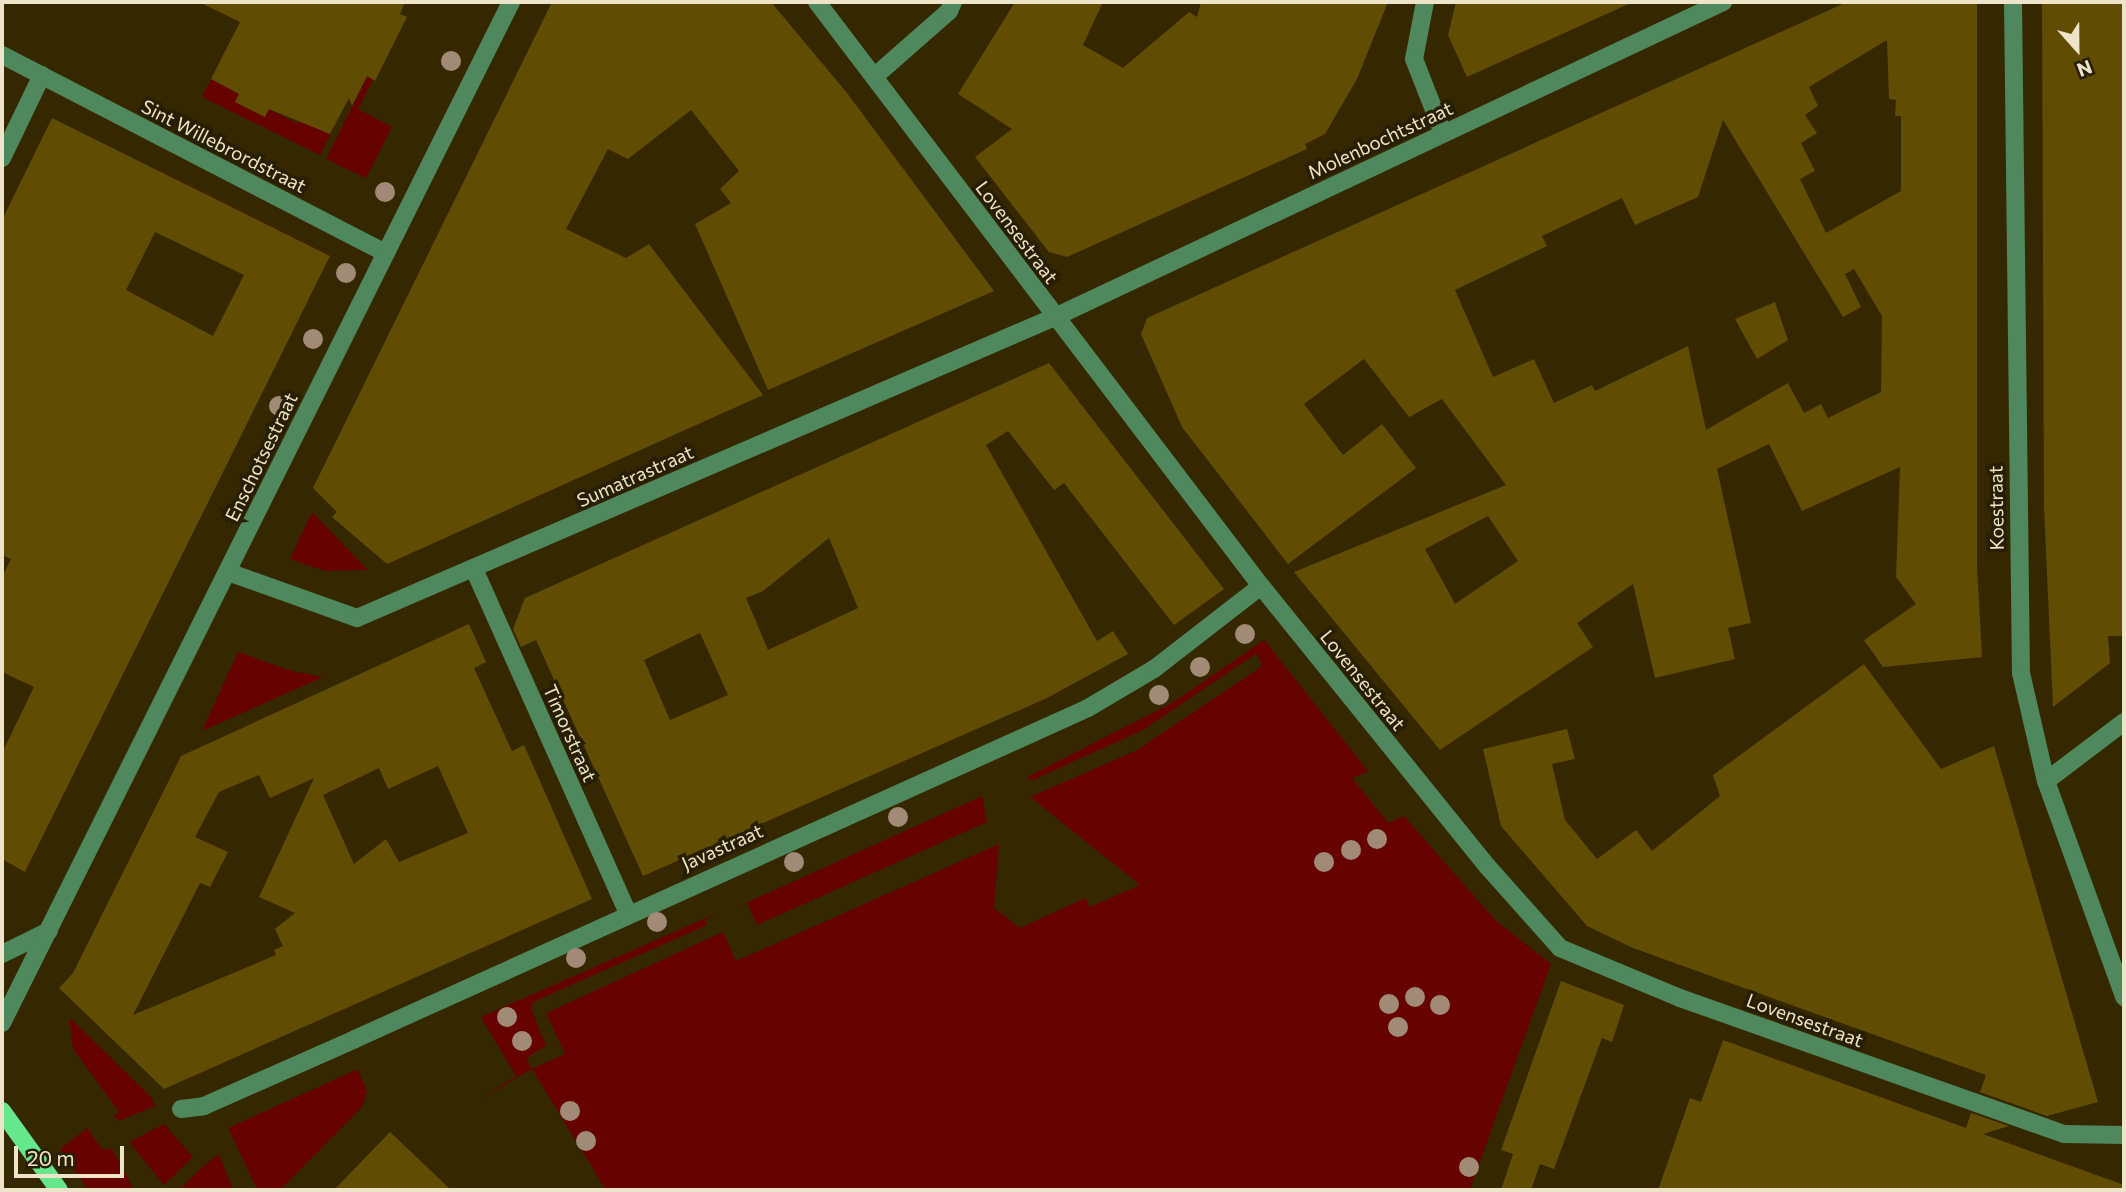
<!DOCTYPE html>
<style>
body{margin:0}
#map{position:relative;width:2126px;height:1192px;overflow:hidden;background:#352800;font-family:Commissioner,sans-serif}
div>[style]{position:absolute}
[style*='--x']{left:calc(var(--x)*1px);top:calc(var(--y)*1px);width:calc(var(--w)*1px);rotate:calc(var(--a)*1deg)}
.green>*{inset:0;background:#660300}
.building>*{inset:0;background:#604c03}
.minor>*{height:18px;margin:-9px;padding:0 9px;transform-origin:9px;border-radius:9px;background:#4e885c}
.major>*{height:18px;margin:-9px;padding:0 9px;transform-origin:9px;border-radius:9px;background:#65e78c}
.trees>*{width:20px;height:20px;margin:-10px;border-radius:50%;background:#a18b76}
span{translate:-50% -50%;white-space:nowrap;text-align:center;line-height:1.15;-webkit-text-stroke:7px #281f03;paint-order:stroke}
.street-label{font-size:19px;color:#eee4c9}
.frame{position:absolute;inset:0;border:4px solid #eee4c9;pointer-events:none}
.north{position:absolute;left:2042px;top:14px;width:70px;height:70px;-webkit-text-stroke:5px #281f03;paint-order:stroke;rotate:159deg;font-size:19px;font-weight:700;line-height:28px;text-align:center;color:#eee4c9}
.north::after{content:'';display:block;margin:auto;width:24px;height:32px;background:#eee4c9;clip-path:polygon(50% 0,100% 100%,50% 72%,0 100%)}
.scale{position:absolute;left:14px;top:1146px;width:110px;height:32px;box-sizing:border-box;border:4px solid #eee4c9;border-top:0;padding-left:9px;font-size:21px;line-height:24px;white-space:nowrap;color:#eee4c9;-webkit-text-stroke:5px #281f03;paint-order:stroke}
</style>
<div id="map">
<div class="green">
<i style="clip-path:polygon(367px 77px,373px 79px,358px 109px,392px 127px,366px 178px,326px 159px)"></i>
<i style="clip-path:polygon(211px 79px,239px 94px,235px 102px,264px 117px,269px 109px,299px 124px,304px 112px,334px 127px,320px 155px,202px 97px)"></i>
<i style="clip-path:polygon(312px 512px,368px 570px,325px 571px,290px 559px)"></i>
<i style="clip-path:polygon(1264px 640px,1368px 771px,1352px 778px,1388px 823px,1404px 816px,1495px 920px,1551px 964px,1470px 1189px,606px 1190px,532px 1069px,480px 1099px,516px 1076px,481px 1017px,715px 914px,705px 920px,707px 925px,533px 1002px,531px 1008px,546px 1046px,526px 1058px,532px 1069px,565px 1054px,546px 1013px,723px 932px,736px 961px,999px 844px,994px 908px,1020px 928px,1085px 898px,1090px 907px,1140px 885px,1030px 797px,1137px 750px,1262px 666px,1257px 653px,1143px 730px,1031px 781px,1027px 777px,1172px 703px)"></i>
<i style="clip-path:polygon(238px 652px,292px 671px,323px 677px,202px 731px)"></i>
<i style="clip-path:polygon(982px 796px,987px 822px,757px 925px,747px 903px,737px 907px)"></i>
<i style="clip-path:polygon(69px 1017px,151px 1097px,155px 1106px,118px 1121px,114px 1116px,119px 1112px,73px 1049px)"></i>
<i style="clip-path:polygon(358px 1069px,367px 1092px,362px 1107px,280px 1190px,257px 1189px,228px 1128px)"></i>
<i style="clip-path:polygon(164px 1124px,193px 1157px,164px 1185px,129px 1142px)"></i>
<i style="clip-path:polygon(87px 1128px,102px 1149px,112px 1149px,134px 1190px,88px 1190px,85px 1185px,60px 1149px)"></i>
<i style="clip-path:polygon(219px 1154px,233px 1190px,179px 1190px,201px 1168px)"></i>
</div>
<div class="building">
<i style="clip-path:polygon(199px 2px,405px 2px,400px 14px,407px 17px,375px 81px,367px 76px,352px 106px,349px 98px,330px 134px,269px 109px,265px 117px,235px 102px,239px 94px,211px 79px,240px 22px)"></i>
<i style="clip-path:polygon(552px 2px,771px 2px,847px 93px,994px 291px,768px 390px,695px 224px,731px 203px,720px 189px,739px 171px,691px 110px,628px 159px,608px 149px,566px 229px,626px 258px,649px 244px,763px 395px,387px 564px,332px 517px,337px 512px,313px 488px)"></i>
<i style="clip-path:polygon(1015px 2px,1103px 2px,1083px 45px,1123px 68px,1189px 12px,1197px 17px,1201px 2px,1388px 2px,1357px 79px,1325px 134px,1305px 144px,1307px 149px,1067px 257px,1049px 252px,975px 157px,1012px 129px,958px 94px)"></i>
<i style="clip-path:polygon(1456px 2px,1633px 2px,1467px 77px,1448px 35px)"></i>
<i style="clip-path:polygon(evenodd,1847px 2px,1977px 2px,1977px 567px,1982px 657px,1883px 667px,1864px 640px,1916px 604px,1896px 577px,1900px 467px,1802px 511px,1769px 444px,1717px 469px,1751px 623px,1728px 628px,1735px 659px,1655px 678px,1633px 584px,1577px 623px,1593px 647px,1440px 750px,1294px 572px,1506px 485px,1442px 399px,1409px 417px,1364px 359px,1304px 404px,1343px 455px,1382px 424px,1416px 468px,1288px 564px,1182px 427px,1141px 334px,1147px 318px,1847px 2px,1887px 40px,1889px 99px,1896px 100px,1895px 116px,1901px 116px,1901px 191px,1826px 233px,1800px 179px,1815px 171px,1801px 143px,1817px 133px,1805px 115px,1818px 106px,1809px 87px,1887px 40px,1847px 2px,1723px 120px,1843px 317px,1861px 307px,1845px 274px,1854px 269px,1882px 316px,1881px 392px,1828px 418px,1821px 404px,1804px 413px,1788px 383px,1706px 430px,1688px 346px,1595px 391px,1592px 385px,1554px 403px,1534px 359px,1493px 377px,1455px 290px,1547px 246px,1542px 236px,1622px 198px,1635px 225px,1698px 197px,1723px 120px,1847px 2px,1488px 516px,1518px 561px,1455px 604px,1425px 549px,1488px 516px)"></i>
<i style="clip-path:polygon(2042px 2px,2124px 2px,2124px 636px,2108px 636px,2110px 663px,2053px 707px,2044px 507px)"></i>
<i style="clip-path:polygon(evenodd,52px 118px,330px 256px,25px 872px,2px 859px,2px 753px,34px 687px,2px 672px,2px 577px,11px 559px,2px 555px,2px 220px,52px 118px,155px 232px,244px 275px,213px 336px,126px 290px,155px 232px)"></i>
<i style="clip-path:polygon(1775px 302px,1788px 340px,1757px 359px,1735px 319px)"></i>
<i style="clip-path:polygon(evenodd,1049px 363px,1224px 589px,1174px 625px,1064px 483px,1054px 490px,1008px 431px,986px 445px,1097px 641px,1113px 631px,1128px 654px,1047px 698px,643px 876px,536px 640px,521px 647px,513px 629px,525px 598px,1049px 363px,829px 538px,858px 608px,768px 650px,746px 598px,763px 591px,829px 538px,1049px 363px,700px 633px,728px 695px,670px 720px,644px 660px,700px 633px)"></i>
<i style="clip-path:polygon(evenodd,469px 624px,486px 662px,474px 668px,512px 751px,524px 745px,592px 899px,164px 1089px,59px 988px,73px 973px,181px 756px,469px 624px,438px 766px,468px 833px,399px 862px,386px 839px,354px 864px,323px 795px,379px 768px,388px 789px,438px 766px,469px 624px,259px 775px,270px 798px,314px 778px,259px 897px,295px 913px,275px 929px,283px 946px,274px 950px,276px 955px,133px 1015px,200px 883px,210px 887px,228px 852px,195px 837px,219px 792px,259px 775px)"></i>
<i style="clip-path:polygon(1864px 664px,1941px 769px,1994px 746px,2098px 1102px,2047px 1116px,1980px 1092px,1986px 1075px,1633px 948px,1587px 926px,1501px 826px,1483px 749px,1567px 729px,1575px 759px,1552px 764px,1565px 820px,1597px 859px,1636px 830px,1652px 851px,1720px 796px,1713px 775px)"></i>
<i style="clip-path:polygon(1561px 981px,1624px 1005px,1612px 1042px,1602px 1038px,1554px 1169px,1540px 1164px,1531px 1190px,1501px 1190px,1513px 1154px,1501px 1150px)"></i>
<i style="clip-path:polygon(1723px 1040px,1966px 1128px,1971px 1113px,2009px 1126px,1983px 1134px,2124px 1185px,2124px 1190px,1658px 1190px,1690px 1098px,1701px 1102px)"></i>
<i style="clip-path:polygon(390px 1132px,406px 1147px,451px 1190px,334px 1190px)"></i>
</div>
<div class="minor">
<i style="--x:817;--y:2;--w:734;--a:52.76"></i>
<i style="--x:1261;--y:586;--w:360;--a:51.1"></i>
<i style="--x:1487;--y:866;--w:110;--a:48.3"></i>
<i style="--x:1560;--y:948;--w:130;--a:22.6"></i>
<i style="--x:1680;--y:998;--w:407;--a:19.5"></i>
<i style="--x:2064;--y:1134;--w:60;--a:1"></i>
<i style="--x:1425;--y:2;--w:58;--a:100.9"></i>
<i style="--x:1414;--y:59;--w:79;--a:68.6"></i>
<i style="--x:2013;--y:2;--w:671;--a:89.32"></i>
<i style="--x:2021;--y:673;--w:111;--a:77"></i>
<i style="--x:2046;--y:781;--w:230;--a:70.1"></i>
<i style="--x:2;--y:55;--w:432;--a:27.3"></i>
<i style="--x:874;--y:77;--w:100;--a:-41.3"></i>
<i style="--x:949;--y:11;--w:10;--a:-66"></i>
<i style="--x:2;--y:158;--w:92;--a:-64.3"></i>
<i style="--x:474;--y:569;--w:377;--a:65.9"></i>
<i style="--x:228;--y:572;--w:137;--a:19.6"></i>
<i style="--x:357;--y:618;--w:760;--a:-23.33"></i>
<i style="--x:1055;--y:317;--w:739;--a:-25.25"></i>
<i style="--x:2046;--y:781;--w:98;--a:-37.1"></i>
<i style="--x:2;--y:954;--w:52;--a:-26.1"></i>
<i style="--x:2;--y:1023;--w:1141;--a:-63.5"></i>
<i style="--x:181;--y:1109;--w:23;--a:-7"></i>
<i style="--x:204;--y:1106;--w:165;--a:-23.9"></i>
<i style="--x:355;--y:1039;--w:804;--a:-24.3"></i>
<i style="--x:1088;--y:708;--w:77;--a:-30.6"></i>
<i style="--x:1154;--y:669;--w:135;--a:-37.8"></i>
</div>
<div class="major">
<i style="--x:2;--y:1111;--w:97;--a:54.2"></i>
</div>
<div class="trees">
<i style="left:451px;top:61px"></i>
<i style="left:385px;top:192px"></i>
<i style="left:346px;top:273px"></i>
<i style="left:313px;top:339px"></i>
<i style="left:279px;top:406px"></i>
<i style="left:1245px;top:634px"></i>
<i style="left:1200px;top:667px"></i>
<i style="left:1159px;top:695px"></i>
<i style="left:898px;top:817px"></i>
<i style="left:1377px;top:839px"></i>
<i style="left:1351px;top:850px"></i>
<i style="left:794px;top:862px"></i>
<i style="left:1324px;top:862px"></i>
<i style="left:657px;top:922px"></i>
<i style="left:576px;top:958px"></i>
<i style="left:1415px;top:997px"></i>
<i style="left:1389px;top:1004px"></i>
<i style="left:1440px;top:1005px"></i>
<i style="left:507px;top:1017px"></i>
<i style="left:1398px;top:1027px"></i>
<i style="left:522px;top:1041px"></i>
<i style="left:570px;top:1111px"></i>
<i style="left:586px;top:1141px"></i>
<i style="left:1469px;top:1167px"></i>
</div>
<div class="street-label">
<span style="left:1380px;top:140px;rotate:-25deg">Molenbochtstraat</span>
<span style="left:224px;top:146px;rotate:27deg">Sint Willebrordstraat</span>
<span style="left:1017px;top:232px;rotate:53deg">Lovensestraat</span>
<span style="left:261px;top:457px;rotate:-64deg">Enschotsestraat</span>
<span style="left:635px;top:476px;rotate:-24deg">Sumatrastraat</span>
<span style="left:1996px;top:508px;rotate:-91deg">Koestraat</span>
<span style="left:1363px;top:680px;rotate:51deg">Lovensestraat</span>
<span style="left:570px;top:733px;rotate:66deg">Timorstraat</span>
<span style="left:722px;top:847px;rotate:-24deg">Javastraat</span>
<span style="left:1805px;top:1020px;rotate:20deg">Lovensestraat</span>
</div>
<div class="frame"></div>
<div class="north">N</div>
<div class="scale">20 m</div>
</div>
